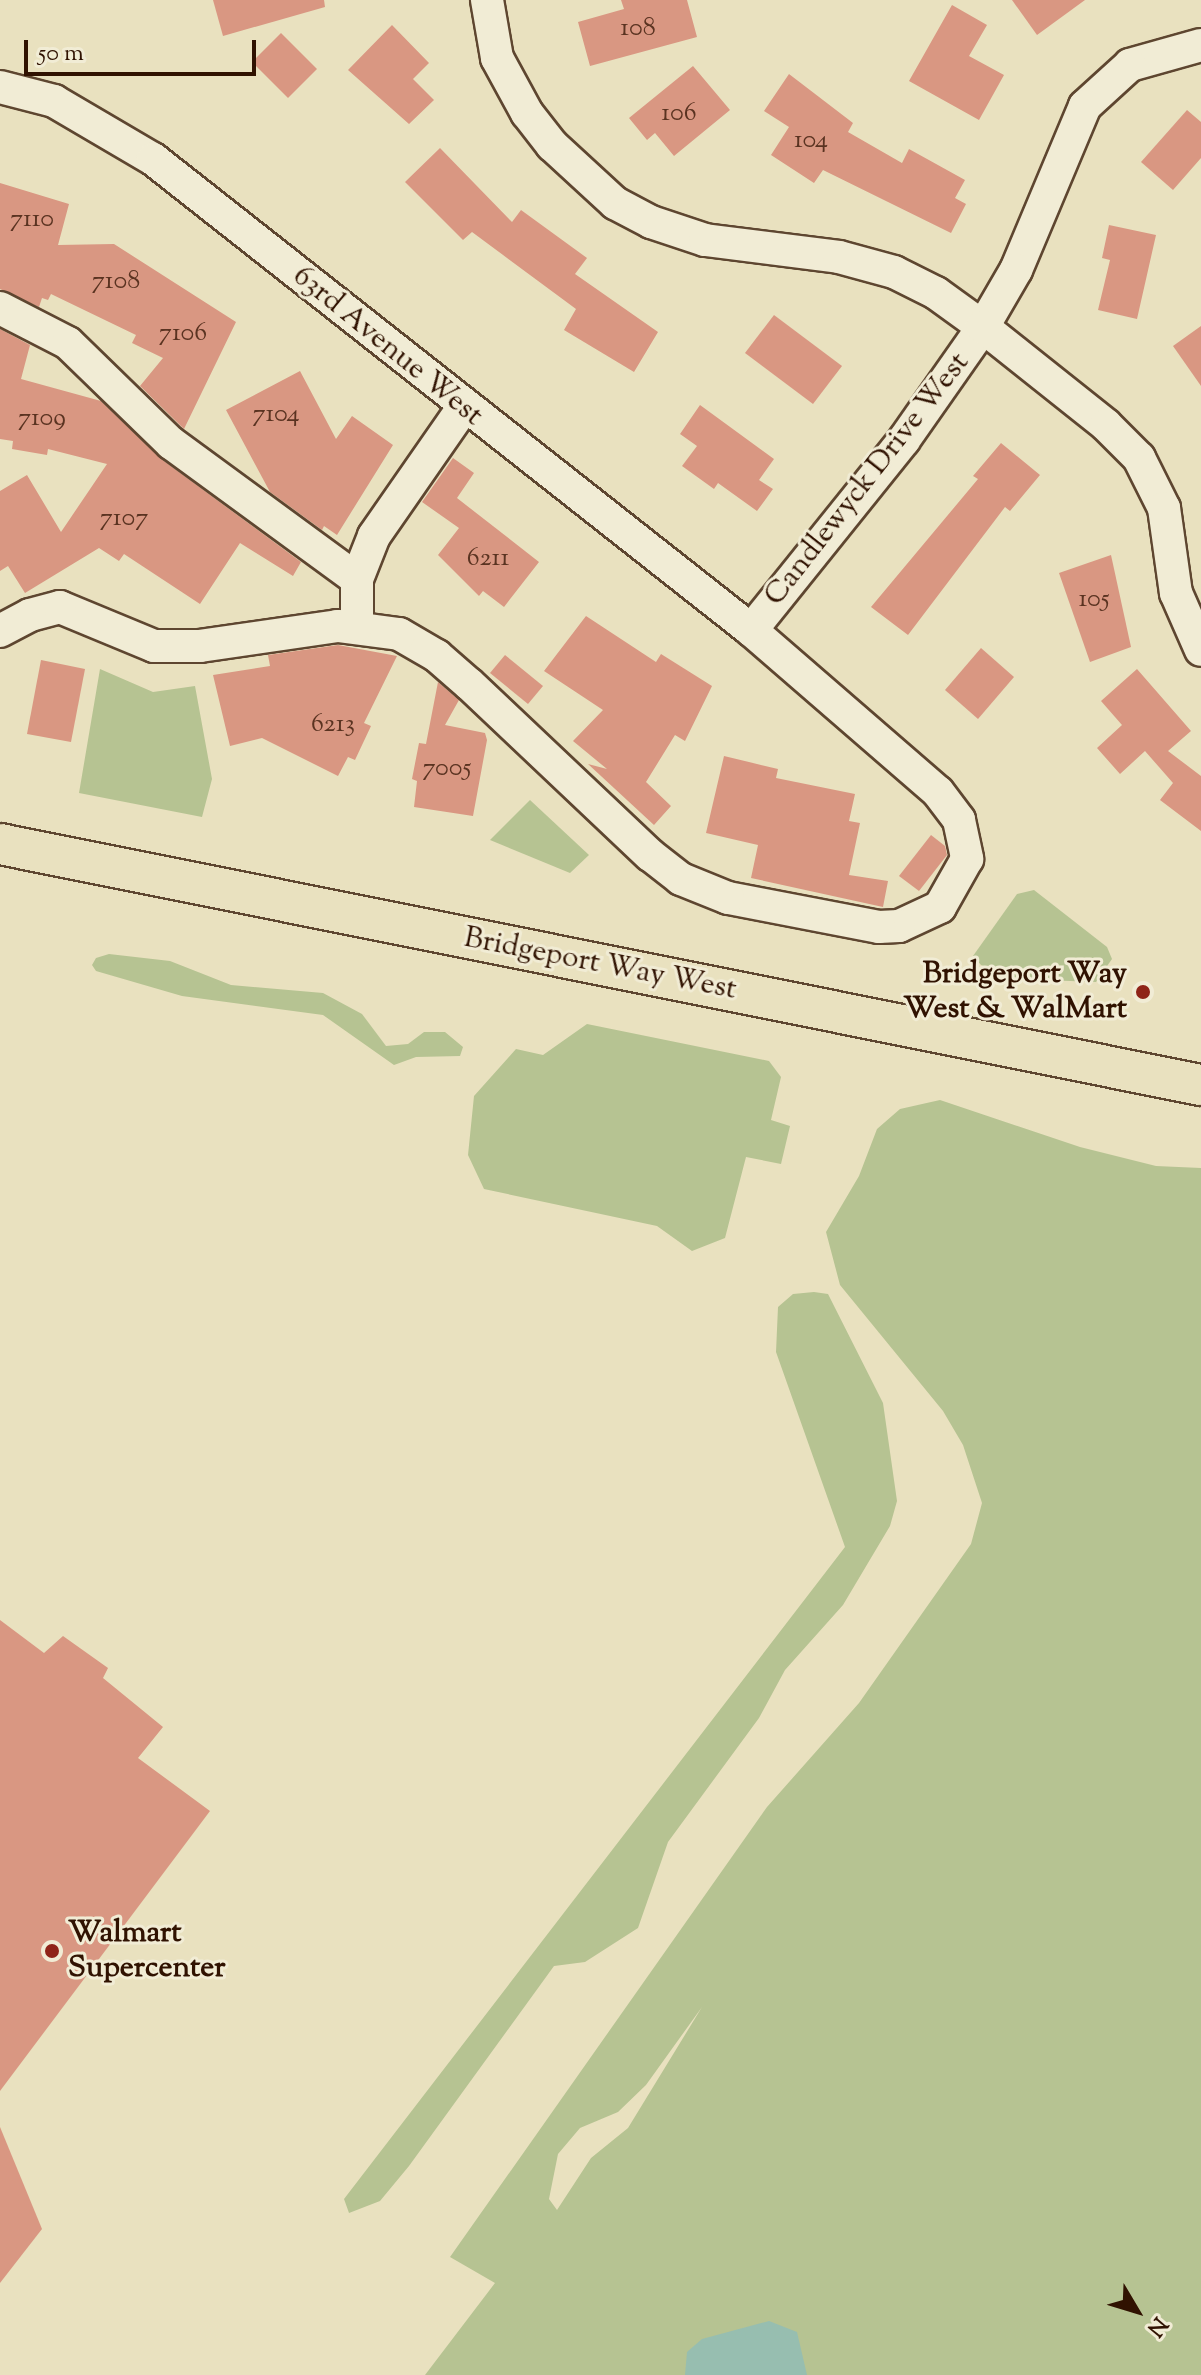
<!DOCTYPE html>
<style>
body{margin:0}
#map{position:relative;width:1201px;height:2375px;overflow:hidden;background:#e9e1bf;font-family:"Sorts Mill Goudy",serif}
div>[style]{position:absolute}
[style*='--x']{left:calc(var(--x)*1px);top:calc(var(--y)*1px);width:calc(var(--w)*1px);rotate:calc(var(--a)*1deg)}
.green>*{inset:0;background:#b6c392}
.water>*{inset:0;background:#97beb0}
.building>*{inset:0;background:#d99782}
.roads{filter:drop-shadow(2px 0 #5e4630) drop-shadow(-2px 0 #5e4630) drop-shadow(0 2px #5e4630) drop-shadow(0 -2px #5e4630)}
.minor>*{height:32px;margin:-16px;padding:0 16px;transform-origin:16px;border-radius:16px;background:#f1ecd5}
.major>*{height:40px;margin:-20px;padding:0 20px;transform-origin:20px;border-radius:20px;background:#e9e1bf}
.dots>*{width:22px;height:22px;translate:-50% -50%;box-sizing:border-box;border:4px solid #f1ecd5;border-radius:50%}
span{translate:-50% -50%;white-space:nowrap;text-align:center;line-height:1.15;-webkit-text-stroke:6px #f1ecd5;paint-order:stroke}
.number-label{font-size:26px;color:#5a3321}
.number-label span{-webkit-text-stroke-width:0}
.street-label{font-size:30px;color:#301201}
.poi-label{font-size:30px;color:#301201;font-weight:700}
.right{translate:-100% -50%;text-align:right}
.left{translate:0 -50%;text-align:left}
.north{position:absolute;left:1097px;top:2271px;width:80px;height:80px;-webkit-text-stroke:6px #f1ecd5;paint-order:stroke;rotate:128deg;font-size:22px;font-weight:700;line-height:32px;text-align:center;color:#301201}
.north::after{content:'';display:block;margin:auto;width:28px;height:36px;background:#301201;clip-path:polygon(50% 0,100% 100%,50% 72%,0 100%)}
.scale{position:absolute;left:24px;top:40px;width:232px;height:36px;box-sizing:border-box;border:4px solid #301201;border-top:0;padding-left:10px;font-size:24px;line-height:28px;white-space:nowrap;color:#301201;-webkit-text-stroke:6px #f1ecd5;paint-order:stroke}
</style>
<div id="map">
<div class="green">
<i style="clip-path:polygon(100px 669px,153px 692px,195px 686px,212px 779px,202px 817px,79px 793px)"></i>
<i style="clip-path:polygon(530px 800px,589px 855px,570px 873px,490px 840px)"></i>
<i style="clip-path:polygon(1034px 890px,1107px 947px,1112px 959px,1096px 982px,1019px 979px,981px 965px,973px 956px,1017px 894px)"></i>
<i style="clip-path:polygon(109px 954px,170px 961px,231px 985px,323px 993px,362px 1014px,386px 1046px,408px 1044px,424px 1032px,445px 1032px,463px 1047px,460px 1056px,416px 1057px,394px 1065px,323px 1015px,182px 996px,96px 971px,92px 965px,96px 958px)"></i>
<i style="clip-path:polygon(587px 1024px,769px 1061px,781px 1077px,771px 1120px,790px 1126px,781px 1164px,746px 1157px,725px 1238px,692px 1251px,657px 1226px,484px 1189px,468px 1155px,474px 1096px,516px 1049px,543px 1055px)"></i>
<i style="clip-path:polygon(evenodd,940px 1100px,1080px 1147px,1156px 1166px,1201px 1168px,1201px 2375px,425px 2375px,495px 2283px,450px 2257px,767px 1807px,859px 1703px,971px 1544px,982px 1503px,963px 1445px,943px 1411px,840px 1285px,826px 1232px,859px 1176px,877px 1129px,900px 1109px,940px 1100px,702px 2007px,628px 2128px,591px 2158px,557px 2210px,549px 2199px,558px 2154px,580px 2128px,618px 2112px,646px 2085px,702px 2007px)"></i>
<i style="clip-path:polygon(814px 1292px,828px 1294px,883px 1403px,897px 1501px,890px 1526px,843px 1605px,785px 1670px,759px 1718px,668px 1842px,638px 1928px,585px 1962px,554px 1966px,409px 2166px,380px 2201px,349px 2213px,344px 2199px,845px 1547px,776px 1352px,778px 1307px,793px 1294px)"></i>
</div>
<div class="water">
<i style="clip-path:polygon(769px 2321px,797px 2332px,807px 2375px,685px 2375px,687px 2352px,702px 2339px)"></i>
</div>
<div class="building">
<i style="clip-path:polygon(213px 0,324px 0,325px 7px,223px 36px)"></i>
<i style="clip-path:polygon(621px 0,687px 0,697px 37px,590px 66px,578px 22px,624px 9px)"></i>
<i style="clip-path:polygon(1012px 0,1085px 0,1037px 35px)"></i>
<i style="clip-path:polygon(952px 5px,987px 25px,969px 56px,1004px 75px,979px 120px,909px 81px)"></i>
<i style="clip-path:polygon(392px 25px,429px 63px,413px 79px,434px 100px,409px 124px,348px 70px)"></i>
<i style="clip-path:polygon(281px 33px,317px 69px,288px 98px,252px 62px)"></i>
<i style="clip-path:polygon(693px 66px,730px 110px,674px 156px,655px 133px,647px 140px,629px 118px)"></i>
<i style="clip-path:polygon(789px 74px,853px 123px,848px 132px,902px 163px,909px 149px,965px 180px,955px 198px,966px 204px,951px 233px,823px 170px,814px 183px,771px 155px,789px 127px,764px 111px)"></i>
<i style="clip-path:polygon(1187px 110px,1201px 122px,1201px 158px,1173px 190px,1141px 162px)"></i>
<i style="clip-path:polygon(440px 148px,512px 222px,521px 210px,587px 258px,575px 274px,658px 332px,634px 372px,564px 330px,576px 309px,472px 232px,463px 240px,405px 182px)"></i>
<i style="clip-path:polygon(0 183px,69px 204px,58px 245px,114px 244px,236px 322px,184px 429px,140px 386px,163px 358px,132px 343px,136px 335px,51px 294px,48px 300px,42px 298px,39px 307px,0 289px)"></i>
<i style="clip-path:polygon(1109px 225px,1156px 235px,1137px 319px,1098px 310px,1110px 260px,1102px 258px)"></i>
<i style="clip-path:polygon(774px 315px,842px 366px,813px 404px,745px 353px)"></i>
<i style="clip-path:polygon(1201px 326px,1201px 386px,1173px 346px)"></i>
<i style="clip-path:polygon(0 329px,30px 345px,21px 379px,101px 401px,160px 458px,301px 562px,293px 576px,240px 543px,200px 604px,124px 554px,119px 561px,99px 548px,25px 593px,8px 566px,0 571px,0 491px,27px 475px,61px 532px,107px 464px,48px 449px,47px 455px,12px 449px,13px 441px,0 439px)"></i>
<i style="clip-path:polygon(300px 371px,336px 439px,352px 416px,393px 445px,337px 535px,324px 526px,322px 530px,270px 492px,226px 410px)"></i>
<i style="clip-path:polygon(700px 405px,774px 459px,759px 480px,773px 489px,757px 511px,718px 483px,714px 489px,682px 466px,697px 446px,680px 434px)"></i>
<i style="clip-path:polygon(1001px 443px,1040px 475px,1010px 511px,1005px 507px,908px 635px,871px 607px,978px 479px,973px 476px)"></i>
<i style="clip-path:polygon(453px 458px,474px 473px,457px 498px,539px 562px,504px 607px,483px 591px,479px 596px,438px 555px,459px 528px,422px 502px)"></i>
<i style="clip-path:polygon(1111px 555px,1131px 647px,1090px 662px,1059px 573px)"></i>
<i style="clip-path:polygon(586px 616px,656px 662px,661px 654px,712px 686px,685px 741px,675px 735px,646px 782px,671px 806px,654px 825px,588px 764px,607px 769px,573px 741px,603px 710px,544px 671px)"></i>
<i style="clip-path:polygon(338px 645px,397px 656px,364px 723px,371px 726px,355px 760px,348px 757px,338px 776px,262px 738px,230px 746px,213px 675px,270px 666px,268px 655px)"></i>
<i style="clip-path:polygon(981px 648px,1014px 677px,978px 719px,945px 690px)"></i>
<i style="clip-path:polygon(505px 655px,543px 686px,528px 704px,490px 673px)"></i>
<i style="clip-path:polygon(41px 660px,85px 669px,71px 742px,27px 734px)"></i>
<i style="clip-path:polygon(1137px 669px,1191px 731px,1168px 751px,1201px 776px,1201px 831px,1160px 800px,1173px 783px,1145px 751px,1120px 774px,1097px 748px,1122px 725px,1101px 701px)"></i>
<i style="clip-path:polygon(438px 682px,459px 700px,445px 725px,485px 733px,487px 740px,473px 816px,414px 807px,417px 781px,412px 779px,419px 743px,426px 744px)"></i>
<i style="clip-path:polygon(724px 756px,778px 769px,776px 778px,855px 794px,849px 821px,860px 823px,849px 875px,888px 881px,883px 907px,751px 878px,758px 845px,706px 833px)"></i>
<i style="clip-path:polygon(931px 835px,945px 846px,947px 855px,919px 891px,899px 876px)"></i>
<i style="clip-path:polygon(0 1620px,44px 1653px,63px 1636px,108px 1668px,103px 1678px,163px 1727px,138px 1758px,210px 1811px,0 2091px)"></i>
<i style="clip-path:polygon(0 2127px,42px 2229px,0 2283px)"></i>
</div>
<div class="roads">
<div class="minor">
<i style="--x:487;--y:0;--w:59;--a:80.2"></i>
<i style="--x:497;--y:58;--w:63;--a:61.4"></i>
<i style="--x:527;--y:113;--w:41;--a:52"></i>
<i style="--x:552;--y:145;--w:86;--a:42.6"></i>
<i style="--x:615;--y:203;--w:41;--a:27.8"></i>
<i style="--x:651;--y:222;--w:57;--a:18.4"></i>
<i style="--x:705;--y:240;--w:135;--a:7.2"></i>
<i style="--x:839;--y:257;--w:57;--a:15.3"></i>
<i style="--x:894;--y:272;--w:47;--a:26.6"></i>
<i style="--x:936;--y:293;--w:58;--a:35.9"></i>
<i style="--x:983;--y:327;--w:138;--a:125"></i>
<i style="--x:904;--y:440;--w:244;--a:128.8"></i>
<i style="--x:1201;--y:45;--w:74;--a:164.3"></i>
<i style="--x:1130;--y:65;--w:61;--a:137.7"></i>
<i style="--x:1085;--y:106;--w:178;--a:112.8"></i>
<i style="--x:1016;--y:270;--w:66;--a:120.1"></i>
<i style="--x:983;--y:327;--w:157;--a:38.5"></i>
<i style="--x:1106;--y:425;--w:47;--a:45"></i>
<i style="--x:1139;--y:458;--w:56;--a:63.4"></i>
<i style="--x:1164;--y:508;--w:86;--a:82"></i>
<i style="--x:1176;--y:593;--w:62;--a:66.3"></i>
<i style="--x:0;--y:87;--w:56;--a:14.5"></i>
<i style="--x:54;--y:101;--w:115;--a:30.4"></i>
<i style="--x:153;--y:159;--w:761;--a:38.22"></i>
<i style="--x:751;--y:630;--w:247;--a:40.9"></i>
<i style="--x:938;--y:792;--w:35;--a:53"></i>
<i style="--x:959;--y:820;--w:40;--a:78"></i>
<i style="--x:967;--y:859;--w:55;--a:119.4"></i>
<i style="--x:940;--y:907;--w:45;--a:155.1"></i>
<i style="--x:899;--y:926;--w:20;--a:177"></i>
<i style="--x:879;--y:927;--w:154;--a:-169.1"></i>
<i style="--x:728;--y:898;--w:51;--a:-158"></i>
<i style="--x:681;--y:879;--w:39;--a:-142"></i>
<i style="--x:650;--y:855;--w:249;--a:-136.6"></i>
<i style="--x:469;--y:684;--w:43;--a:-138.8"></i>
<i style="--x:437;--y:656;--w:44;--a:-149.9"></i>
<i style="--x:399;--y:634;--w:62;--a:-172.5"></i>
<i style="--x:338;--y:626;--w:139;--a:171.8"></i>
<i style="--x:200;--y:646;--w:46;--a:180"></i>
<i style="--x:154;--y:646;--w:102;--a:-157.5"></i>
<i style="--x:60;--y:607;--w:31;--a:165"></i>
<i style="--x:30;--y:615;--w:34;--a:152"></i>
<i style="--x:0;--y:308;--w:76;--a:27.2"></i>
<i style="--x:68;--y:343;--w:144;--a:44.2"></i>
<i style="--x:171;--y:443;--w:230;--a:36.2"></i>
<i style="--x:357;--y:625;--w:46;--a:-90"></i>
<i style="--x:357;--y:579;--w:46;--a:-68.4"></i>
<i style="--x:374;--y:536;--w:156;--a:-55.2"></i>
</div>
<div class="major">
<i style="--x:0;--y:844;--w:1225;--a:11.35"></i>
</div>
</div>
<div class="dots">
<i style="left:1143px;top:992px;background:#8f2418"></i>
<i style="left:52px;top:1951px;background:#8f2418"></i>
</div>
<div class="number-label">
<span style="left:638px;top:29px">108</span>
<span style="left:679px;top:114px">106</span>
<span style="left:811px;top:141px">104</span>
<span style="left:32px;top:220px">7110</span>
<span style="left:116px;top:282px">7108</span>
<span style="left:183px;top:334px">7106</span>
<span style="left:276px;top:415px">7104</span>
<span style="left:42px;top:419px">7109</span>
<span style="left:124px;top:519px">7107</span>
<span style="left:488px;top:559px">6211</span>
<span style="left:1094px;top:600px">105</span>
<span style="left:333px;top:725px">6213</span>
<span style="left:447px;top:769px">7005</span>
</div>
<div class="street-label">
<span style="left:387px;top:347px;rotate:39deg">63rd Avenue West</span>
<span style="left:868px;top:480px;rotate:-52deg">Candlewyck Drive West</span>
<span style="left:600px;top:965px;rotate:11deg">Bridgeport Way West</span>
</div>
<div class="poi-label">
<span class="right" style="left:1127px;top:992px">Bridgeport Way<br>West &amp; WalMart</span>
<span class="left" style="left:68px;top:1951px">Walmart<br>Supercenter</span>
</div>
<div class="north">N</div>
<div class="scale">50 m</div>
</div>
